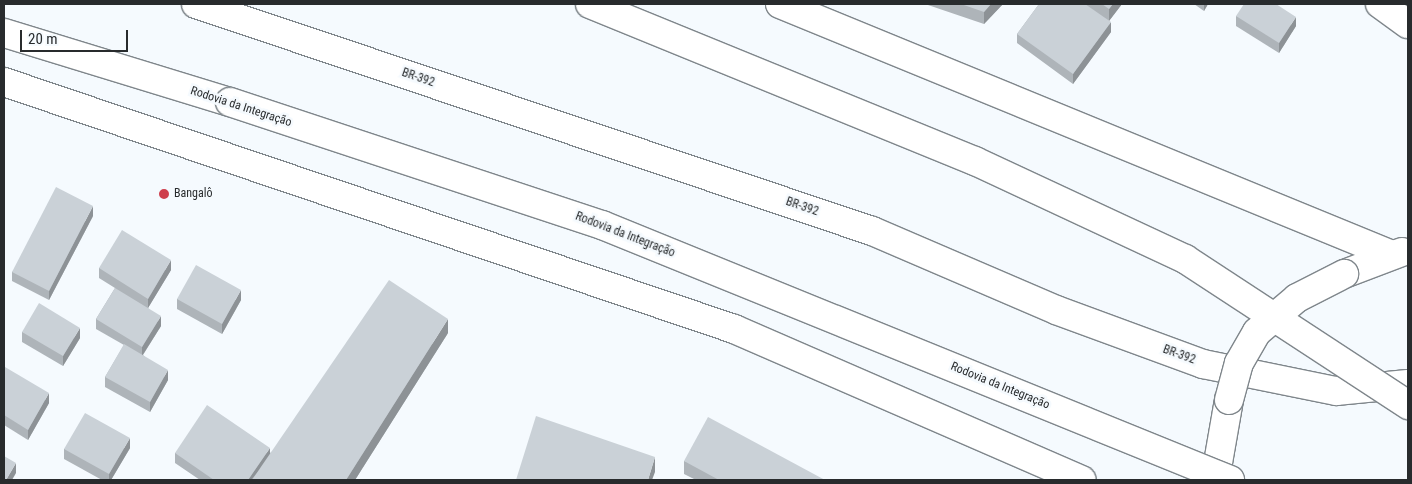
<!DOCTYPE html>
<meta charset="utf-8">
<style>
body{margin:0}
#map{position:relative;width:1412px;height:484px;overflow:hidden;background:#f5fafe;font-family:"Roboto Condensed",sans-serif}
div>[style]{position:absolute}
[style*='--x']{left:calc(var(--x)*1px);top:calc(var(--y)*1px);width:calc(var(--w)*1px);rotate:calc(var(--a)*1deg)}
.roads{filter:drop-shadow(1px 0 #7f868b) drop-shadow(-1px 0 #7f868b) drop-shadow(0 1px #7f868b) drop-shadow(0 -1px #7f868b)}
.minor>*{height:28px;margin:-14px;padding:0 14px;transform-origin:14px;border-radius:14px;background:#fff}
.highway>*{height:28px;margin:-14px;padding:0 14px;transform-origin:14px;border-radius:14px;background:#fff}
.bridges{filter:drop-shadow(1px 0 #7f868b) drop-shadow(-1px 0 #7f868b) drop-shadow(0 1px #7f868b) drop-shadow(0 -1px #7f868b)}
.highway-bridge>*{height:28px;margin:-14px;padding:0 14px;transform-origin:14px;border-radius:14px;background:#fff}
.wall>*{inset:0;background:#aeb4b9}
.shaded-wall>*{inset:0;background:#8d9296}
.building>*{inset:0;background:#cad1d7}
.dots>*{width:14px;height:14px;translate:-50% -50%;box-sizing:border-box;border:2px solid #f5fafe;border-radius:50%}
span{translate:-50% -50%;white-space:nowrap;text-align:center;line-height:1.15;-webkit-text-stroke:5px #f5fafe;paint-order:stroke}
.street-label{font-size:12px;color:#282b2d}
.poi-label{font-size:12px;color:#282b2d}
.left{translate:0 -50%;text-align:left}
.frame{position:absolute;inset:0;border:5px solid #282b2d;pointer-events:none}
.scale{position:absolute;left:20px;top:30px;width:108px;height:22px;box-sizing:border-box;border:2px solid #282b2d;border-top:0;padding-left:6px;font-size:15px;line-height:18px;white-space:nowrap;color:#282b2d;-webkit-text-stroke:4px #f5fafe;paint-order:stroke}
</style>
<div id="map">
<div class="roads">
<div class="minor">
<i style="--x:1380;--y:4;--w:34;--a:36"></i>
</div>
<div class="highway">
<i style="--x:196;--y:4;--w:713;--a:18.56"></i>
<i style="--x:872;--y:231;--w:200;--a:23.2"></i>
<i style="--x:1056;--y:310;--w:157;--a:20.2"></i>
<i style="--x:1203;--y:364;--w:136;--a:11.5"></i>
<i style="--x:1336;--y:391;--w:72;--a:-5.6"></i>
<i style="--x:780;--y:4;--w:661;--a:22.3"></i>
<i style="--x:4;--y:33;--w:236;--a:17"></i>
<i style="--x:4;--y:82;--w:771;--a:18.69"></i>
<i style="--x:734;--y:329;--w:379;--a:23.5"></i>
<i style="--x:1344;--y:274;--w:62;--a:-20.8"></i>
<i style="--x:1215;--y:480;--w:81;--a:-80.1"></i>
</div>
</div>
<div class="bridges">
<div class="highway-bridge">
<i style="--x:590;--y:4;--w:416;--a:22.2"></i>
<i style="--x:975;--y:161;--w:232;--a:25"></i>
<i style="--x:1185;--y:259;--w:267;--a:33.2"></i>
<i style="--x:230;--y:102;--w:392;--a:18.3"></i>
<i style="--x:602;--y:225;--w:678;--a:22.1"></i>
<i style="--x:1229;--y:400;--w:38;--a:-75"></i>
<i style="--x:1239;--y:363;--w:36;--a:-60"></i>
<i style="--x:1257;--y:332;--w:52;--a:-40.4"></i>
<i style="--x:1297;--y:298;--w:53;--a:-27.1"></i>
</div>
</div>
<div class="wall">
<i style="clip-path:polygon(925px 4px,1003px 4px,984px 24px)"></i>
<i style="clip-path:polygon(1039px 4px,1122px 4px,1109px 21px,1111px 32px,1073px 84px,1017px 43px,1017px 34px)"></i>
<i style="clip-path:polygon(1194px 4px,1208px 4px,1204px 11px)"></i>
<i style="clip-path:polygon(1236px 16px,1296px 26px,1279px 53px,1236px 26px)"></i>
<i style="clip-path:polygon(93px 216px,49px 300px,12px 281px,12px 272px)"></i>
<i style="clip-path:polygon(99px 268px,171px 270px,148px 308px,161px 326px,143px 355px,168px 380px,150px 412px,105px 387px,105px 377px,124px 345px,96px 329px,96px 319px,115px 288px,99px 278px)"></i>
<i style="clip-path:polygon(177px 299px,241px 300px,222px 334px,177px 309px)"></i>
<i style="clip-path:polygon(22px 332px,80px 338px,63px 366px,22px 342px)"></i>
<i style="clip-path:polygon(448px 333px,355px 480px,200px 480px,175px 463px,175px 453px,270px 453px)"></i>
<i style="clip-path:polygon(4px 369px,49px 403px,28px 440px,4px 425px)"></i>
<i style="clip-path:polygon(130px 448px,111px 480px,102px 480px,64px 459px,64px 449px)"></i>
<i style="clip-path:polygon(684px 461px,825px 480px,696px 480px,684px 474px)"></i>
</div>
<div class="shaded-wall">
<i style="clip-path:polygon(991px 4px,1003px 4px,984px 24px,984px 12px)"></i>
<i style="clip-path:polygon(1113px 4px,1122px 4px,1109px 21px,1109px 9px)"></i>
<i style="clip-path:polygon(1204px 4px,1208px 4px,1204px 11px)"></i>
<i style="clip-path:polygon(1296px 17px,1296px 26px,1279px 53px,1279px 43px)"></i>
<i style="clip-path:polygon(1111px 22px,1111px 32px,1073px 84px,1073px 74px)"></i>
<i style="clip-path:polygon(93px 206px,93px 216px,49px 300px,49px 291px)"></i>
<i style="clip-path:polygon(171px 260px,171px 270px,148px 308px,148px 299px)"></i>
<i style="clip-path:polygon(241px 290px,241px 300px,222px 334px,222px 324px)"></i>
<i style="clip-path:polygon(161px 316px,161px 326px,142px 356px,142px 347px)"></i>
<i style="clip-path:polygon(448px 319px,448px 333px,355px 480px,346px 480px)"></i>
<i style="clip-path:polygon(80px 328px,80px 338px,63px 366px,63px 356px)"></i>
<i style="clip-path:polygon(168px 370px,168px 380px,150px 412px,150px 402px)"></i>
<i style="clip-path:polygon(49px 393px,49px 403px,28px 440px,28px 430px)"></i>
<i style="clip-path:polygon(130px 438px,130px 448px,111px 480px,109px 480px,109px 474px)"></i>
<i style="clip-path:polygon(270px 448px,270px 458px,251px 480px,248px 480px)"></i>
<i style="clip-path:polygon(655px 457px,655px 472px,652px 480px,648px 480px)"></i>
<i style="clip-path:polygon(16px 463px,16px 473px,12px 480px,6px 480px)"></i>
</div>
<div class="building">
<i style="clip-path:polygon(961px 4px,991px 4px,984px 12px)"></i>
<i style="clip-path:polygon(1039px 4px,1085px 4px,1111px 22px,1073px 74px,1017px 34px)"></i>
<i style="clip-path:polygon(1102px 4px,1113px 4px,1109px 9px)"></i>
<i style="clip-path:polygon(1244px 4px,1276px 4px,1296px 17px,1279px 43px,1236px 16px)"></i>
<i style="clip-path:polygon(56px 187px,93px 206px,49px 291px,12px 272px)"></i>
<i style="clip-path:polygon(122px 230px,171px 260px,148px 299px,99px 268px)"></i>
<i style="clip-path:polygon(196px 265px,241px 290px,222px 324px,177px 299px)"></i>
<i style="clip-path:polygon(389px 280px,448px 319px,346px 480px,252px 480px)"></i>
<i style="clip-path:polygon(115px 288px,161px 316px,142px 347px,96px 319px)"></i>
<i style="clip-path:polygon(39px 303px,80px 328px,63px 356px,22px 332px)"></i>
<i style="clip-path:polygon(124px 344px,168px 370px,150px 402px,105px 377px)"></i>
<i style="clip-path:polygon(5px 367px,49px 393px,28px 430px,4px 415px,4px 369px)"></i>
<i style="clip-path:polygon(207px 405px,270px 448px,248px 480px,214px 480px,175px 453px)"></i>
<i style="clip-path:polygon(85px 413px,130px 438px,109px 474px,64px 449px)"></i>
<i style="clip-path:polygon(536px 416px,655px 457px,648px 480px,516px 480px)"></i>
<i style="clip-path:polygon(708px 417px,825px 480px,719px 480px,684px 461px)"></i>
<i style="clip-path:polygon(4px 456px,16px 463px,6px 480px,4px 480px)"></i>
</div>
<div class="dots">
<i style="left:164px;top:194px;background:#ce3e4c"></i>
</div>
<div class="street-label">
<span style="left:418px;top:78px;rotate:19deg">BR-392</span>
<span style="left:241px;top:107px;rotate:18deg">Rodovia da Integração</span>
<span style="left:802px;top:207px;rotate:19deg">BR-392</span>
<span style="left:625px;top:235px;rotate:21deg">Rodovia da Integração</span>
<span style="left:1179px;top:355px;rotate:20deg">BR-392</span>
<span style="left:1000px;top:386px;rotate:22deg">Rodovia da Integração</span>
</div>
<div class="poi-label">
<span class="left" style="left:174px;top:194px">Bangalô</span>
</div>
<div class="frame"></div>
<div class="scale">20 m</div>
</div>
